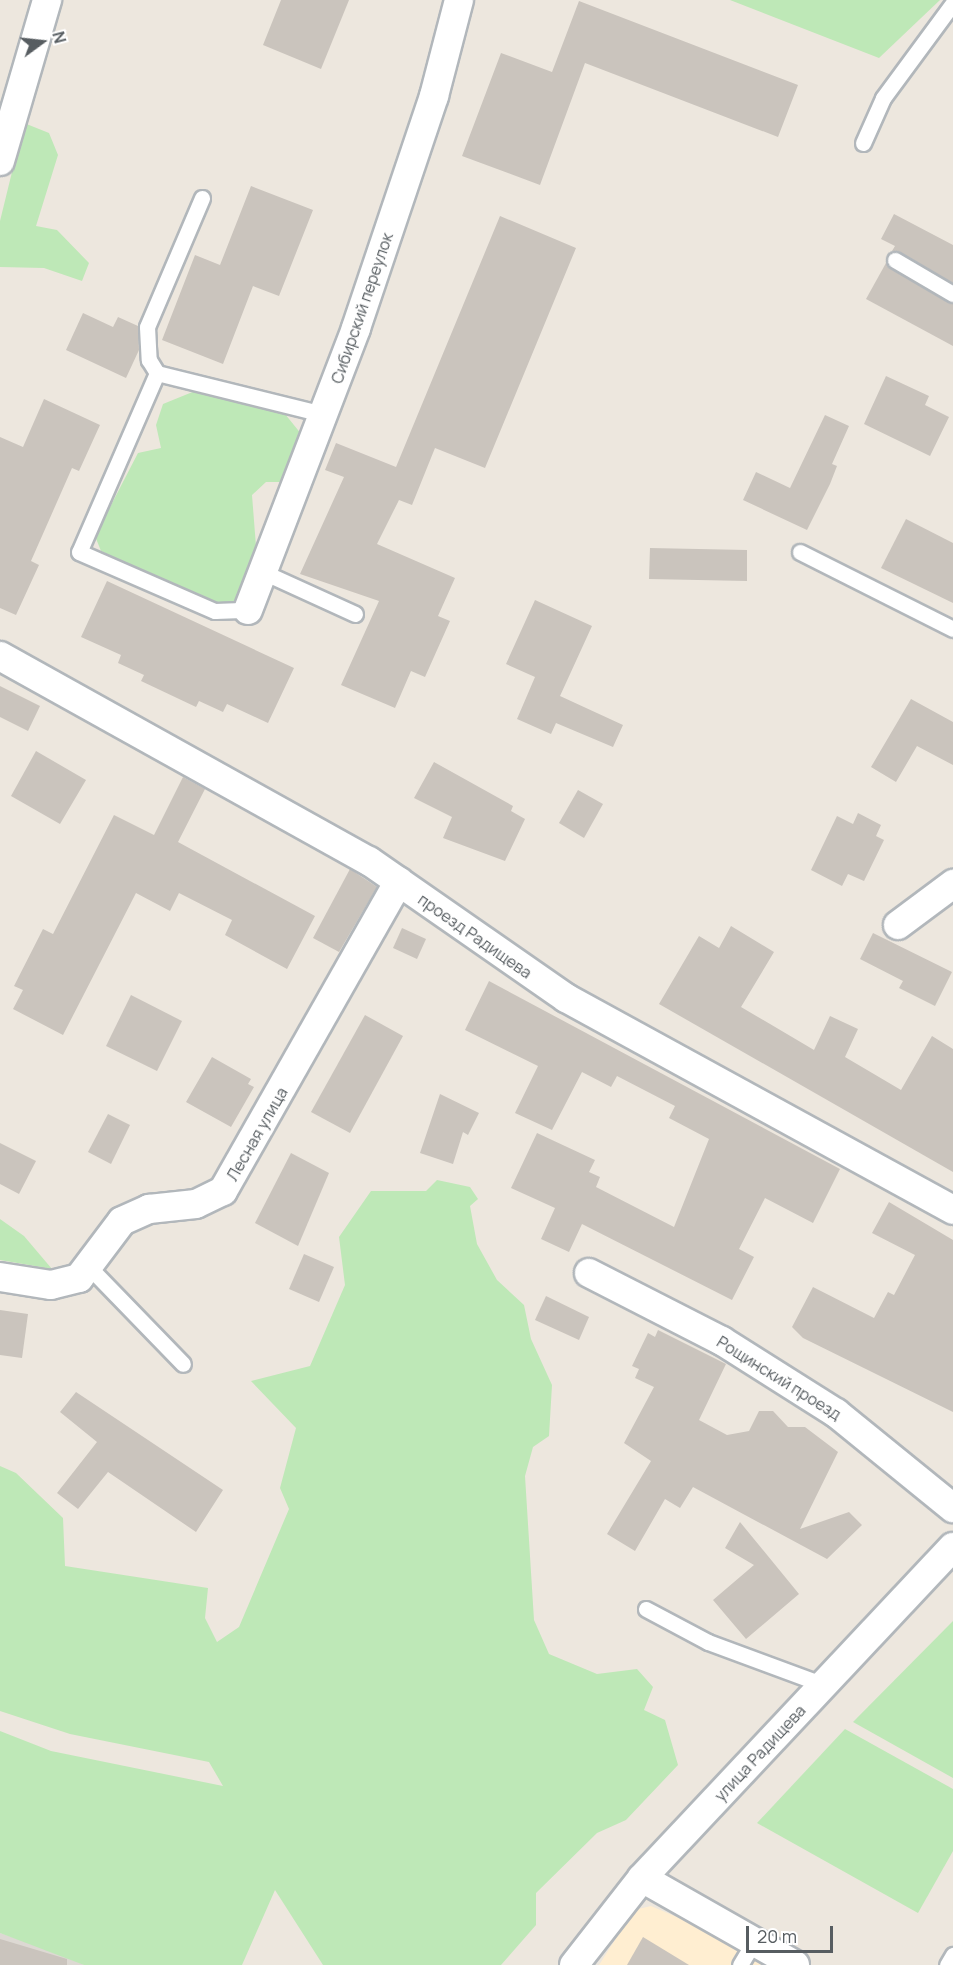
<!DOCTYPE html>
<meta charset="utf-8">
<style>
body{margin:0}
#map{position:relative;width:953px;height:1965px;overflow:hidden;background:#ede7de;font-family:Manrope,sans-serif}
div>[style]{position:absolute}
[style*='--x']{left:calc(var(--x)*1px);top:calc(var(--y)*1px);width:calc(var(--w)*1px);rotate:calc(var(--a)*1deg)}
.commercial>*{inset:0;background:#ffeed1}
.industrial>*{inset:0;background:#ddd9d3}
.green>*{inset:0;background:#bee8b7}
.building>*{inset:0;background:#cac4bd}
.roads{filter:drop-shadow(2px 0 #b2b7bb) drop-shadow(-2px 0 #b2b7bb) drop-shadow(0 2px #b2b7bb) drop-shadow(0 -2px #b2b7bb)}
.lane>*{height:15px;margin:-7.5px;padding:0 7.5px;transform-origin:7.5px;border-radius:7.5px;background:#fff}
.street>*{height:28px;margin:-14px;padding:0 14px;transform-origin:14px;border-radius:14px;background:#fff}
span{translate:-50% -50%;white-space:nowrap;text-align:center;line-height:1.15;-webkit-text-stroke:5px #fff;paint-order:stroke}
.street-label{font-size:16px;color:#575d61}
.north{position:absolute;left:12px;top:12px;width:60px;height:60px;-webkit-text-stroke:4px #fff;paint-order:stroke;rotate:75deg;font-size:16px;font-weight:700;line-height:24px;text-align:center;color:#575d61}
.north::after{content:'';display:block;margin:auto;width:21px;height:27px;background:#575d61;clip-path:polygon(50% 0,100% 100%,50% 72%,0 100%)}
.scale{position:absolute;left:746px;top:1926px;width:87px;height:27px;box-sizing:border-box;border:3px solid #575d61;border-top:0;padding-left:8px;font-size:18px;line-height:21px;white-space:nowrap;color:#575d61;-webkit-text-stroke:4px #fff;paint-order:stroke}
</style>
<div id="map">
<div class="commercial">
<i style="clip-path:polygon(651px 1906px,693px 1924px,762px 1965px,599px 1965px,634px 1910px)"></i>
</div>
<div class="industrial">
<i style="clip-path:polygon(0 1933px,62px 1954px,84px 1965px,0 1965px)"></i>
</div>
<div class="green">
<i style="clip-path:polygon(730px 0,940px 0,879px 58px)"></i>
<i style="clip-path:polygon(24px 123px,49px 133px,58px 155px,36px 226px,57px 230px,89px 263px,82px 281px,44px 268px,0 267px,0 221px)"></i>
<i style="clip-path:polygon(195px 391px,285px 414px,302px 435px,285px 482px,266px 482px,252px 495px,257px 559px,243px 600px,224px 604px,192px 596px,101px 551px,95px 536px,138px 453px,161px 448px,156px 425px,163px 404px)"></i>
<i style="clip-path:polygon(437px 1180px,470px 1187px,478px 1199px,470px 1206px,477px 1244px,497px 1280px,524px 1305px,531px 1339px,552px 1385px,549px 1436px,533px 1447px,525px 1476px,534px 1620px,549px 1654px,597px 1674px,637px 1669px,653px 1687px,644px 1710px,665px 1720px,678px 1765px,626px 1820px,597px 1833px,536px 1893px,536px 1925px,501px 1965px,323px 1965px,275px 1890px,242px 1965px,84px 1965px,0 1933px,0 1731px,51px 1751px,223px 1786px,209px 1762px,70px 1734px,0 1711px,0 1466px,16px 1473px,63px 1518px,65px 1566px,208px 1588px,205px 1618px,217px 1642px,239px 1627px,289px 1509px,280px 1488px,296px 1428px,251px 1381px,310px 1366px,345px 1285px,339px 1237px,371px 1191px,426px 1191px)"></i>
<i style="clip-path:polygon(0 1219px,24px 1236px,52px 1269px,0 1260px)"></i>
<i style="clip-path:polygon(953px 1621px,953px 1778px,853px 1722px)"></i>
<i style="clip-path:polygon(845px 1729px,953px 1789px,953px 1851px,918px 1913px,757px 1823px)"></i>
</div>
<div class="building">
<i style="clip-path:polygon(281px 0,349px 0,321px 69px,263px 45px)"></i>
<i style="clip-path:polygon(579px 1px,798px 85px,778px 137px,585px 63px,540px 185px,462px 156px,501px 53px,552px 72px)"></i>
<i style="clip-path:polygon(251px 186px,313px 210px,279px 296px,253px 286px,223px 364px,162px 340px,195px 255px,220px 265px)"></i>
<i style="clip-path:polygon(894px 214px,953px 245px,953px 283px,892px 251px,895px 246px,881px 239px)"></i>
<i style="clip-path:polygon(500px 216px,576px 248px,485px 468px,435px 448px,412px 505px,399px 500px,377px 544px,455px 578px,438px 616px,450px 621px,425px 677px,411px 671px,395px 708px,341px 685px,379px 601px,300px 574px,344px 477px,325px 470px,336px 443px,396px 467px)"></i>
<i style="clip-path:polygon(886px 263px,953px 304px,953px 346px,866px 299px)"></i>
<i style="clip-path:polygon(83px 313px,113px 327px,118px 317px,138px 326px,139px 350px,126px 378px,66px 350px)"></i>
<i style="clip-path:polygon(886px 376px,929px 396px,925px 405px,949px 417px,930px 456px,864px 424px)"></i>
<i style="clip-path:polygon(44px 399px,100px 425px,79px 471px,72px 468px,31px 561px,39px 565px,16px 615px,0 608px,0 437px,23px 447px)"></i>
<i style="clip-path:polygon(825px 415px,849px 426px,832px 464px,837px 466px,830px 484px,807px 530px,743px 500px,756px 472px,790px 488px)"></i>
<i style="clip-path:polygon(906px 519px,953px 543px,953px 603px,881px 568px)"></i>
<i style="clip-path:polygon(650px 548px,747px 550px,747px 581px,649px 579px)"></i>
<i style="clip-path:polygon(107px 581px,294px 668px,268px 723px,227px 704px,223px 712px,199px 701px,196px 707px,141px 681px,144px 675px,118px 663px,121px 655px,81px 637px)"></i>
<i style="clip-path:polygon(535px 600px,592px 626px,560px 696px,623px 725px,613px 747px,556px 723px,551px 734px,517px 719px,535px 677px,506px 664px)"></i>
<i style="clip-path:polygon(0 686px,40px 706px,28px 731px,0 717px)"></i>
<i style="clip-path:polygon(911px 699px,953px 722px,953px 765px,917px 746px,896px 782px,871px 767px)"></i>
<i style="clip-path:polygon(36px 751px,86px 780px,60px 824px,11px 796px)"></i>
<i style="clip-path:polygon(434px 762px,513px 806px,511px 811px,525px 819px,505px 861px,443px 838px,452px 817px,414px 798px)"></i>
<i style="clip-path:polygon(183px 777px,205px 789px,178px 842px,315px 916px,287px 969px,225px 935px,232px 920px,179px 893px,170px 911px,136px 893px,63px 1035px,13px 1009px,23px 990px,14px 986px,43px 929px,53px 934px,114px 815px,154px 835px)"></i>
<i style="clip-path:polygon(578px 790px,603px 804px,584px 838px,559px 823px)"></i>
<i style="clip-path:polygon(858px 813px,881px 825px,876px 836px,884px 840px,864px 881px,848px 874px,842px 886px,811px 870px,837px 816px,853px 824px)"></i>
<i style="clip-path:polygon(350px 869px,377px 887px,339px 952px,313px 938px)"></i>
<i style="clip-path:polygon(731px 926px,774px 952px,741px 1007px,814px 1050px,830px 1016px,858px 1029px,845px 1057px,901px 1090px,932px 1036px,953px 1049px,953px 1172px,659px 1004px,699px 936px,719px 948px)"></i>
<i style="clip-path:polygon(402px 928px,426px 939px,417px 959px,393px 948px)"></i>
<i style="clip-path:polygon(873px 933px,952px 972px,935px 1006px,899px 988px,903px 981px,860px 959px)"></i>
<i style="clip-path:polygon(489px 981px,840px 1169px,813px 1223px,765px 1198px,739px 1249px,754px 1257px,732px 1300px,582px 1224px,569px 1252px,541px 1239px,555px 1208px,511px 1188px,537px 1133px,595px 1160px,589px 1172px,600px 1177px,596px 1187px,674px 1227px,709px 1139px,669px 1118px,675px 1106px,617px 1076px,611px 1087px,582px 1072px,552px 1130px,515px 1113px,538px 1066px,465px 1030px)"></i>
<i style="clip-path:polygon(131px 995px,182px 1021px,157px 1071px,106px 1046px)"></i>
<i style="clip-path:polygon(365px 1015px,403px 1036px,350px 1133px,311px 1112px)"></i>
<i style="clip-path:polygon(212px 1057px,251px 1079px,248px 1084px,254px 1087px,231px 1127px,186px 1102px)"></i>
<i style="clip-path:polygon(440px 1094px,479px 1113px,468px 1135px,463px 1132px,453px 1164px,420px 1153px)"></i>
<i style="clip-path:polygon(108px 1114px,130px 1125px,111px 1164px,88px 1152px)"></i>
<i style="clip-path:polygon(0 1143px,36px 1161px,19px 1194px,0 1184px)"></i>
<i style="clip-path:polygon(291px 1153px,329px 1173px,298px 1246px,255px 1223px)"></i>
<i style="clip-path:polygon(889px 1202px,953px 1240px,953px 1412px,803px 1338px,792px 1327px,813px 1287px,874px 1318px,888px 1292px,894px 1295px,915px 1255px,872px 1233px)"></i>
<i style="clip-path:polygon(304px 1254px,334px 1267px,319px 1302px,289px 1289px)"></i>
<i style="clip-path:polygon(546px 1296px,589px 1317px,579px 1340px,535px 1320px)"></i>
<i style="clip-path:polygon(0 1310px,28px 1314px,22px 1358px,0 1355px)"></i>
<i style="clip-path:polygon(658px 1330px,726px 1364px,699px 1420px,727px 1435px,749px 1431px,759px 1411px,773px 1411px,788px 1427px,805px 1427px,838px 1452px,800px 1529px,849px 1512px,862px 1525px,827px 1559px,693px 1487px,680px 1508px,665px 1499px,635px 1551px,607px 1534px,651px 1461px,624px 1443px,654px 1387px,635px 1378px,639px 1369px,632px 1366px,648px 1333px,655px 1337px)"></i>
<i style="clip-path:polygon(76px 1392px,223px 1490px,196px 1532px,108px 1472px,78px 1509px,57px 1493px,97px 1442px,60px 1412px)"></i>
<i style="clip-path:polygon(740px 1522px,799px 1594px,746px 1639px,713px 1600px,754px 1565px,725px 1548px)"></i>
<i style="clip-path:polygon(643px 1937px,689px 1965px,627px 1965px)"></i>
<i style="clip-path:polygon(0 1939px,67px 1959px,67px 1965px,0 1965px)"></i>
</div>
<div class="roads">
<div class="lane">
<i style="--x:863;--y:143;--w:49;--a:-66"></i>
<i style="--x:883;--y:98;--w:118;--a:-53.6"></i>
<i style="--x:202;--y:198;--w:140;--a:113.1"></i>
<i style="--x:147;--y:327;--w:33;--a:87"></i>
<i style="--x:149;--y:360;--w:15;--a:58"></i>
<i style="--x:157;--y:373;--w:171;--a:13.9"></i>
<i style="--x:895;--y:260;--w:67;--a:30.4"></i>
<i style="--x:157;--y:373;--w:195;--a:113.5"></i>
<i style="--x:79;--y:552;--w:148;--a:23.5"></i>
<i style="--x:215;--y:611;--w:33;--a:-2"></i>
<i style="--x:800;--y:552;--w:171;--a:26.7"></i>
<i style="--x:263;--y:572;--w:101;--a:24.5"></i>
<i style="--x:91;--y:1269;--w:132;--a:45.9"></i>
<i style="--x:646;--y:1609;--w:70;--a:28"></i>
<i style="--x:708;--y:1642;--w:124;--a:20.3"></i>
<i style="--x:740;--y:1965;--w:27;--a:-59"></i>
<i style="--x:947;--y:1965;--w:12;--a:-59"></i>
</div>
<div class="street">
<i style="--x:0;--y:161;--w:168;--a:-73.7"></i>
<i style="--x:248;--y:610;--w:302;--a:-69"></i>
<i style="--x:356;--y:328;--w:245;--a:-71.4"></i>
<i style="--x:434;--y:96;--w:99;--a:-75.4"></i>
<i style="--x:0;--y:656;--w:422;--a:29.1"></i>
<i style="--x:369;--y:861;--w:240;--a:34.8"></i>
<i style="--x:566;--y:998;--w:441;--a:28.7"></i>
<i style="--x:898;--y:925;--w:69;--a:-36.7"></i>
<i style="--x:589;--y:1273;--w:149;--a:27.1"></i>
<i style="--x:722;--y:1341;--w:135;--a:32.3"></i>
<i style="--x:836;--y:1413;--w:151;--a:39.1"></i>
<i style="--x:0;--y:1277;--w:52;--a:8.9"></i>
<i style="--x:51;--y:1285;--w:29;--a:-14"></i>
<i style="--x:79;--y:1278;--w:71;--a:-53"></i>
<i style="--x:122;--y:1221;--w:30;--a:-24"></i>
<i style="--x:149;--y:1209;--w:47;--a:-6.1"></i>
<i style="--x:196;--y:1204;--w:30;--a:-26"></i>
<i style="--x:223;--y:1191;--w:356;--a:-60.4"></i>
<i style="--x:642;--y:1878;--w:176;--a:29.6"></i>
<i style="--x:574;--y:1965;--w:110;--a:-52"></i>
<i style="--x:642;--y:1878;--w:454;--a:-46.8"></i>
</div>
</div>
<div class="street-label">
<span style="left:362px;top:308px;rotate:-71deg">Сибирский переулок</span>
<span style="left:475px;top:936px;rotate:35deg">проезд Радищева</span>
<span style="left:257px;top:1134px;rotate:-60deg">Лесная улица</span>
<span style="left:779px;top:1378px;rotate:32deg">Рощинский проезд</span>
<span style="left:760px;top:1753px;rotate:-47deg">улица Радищева</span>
</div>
<div class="north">N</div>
<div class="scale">20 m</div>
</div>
